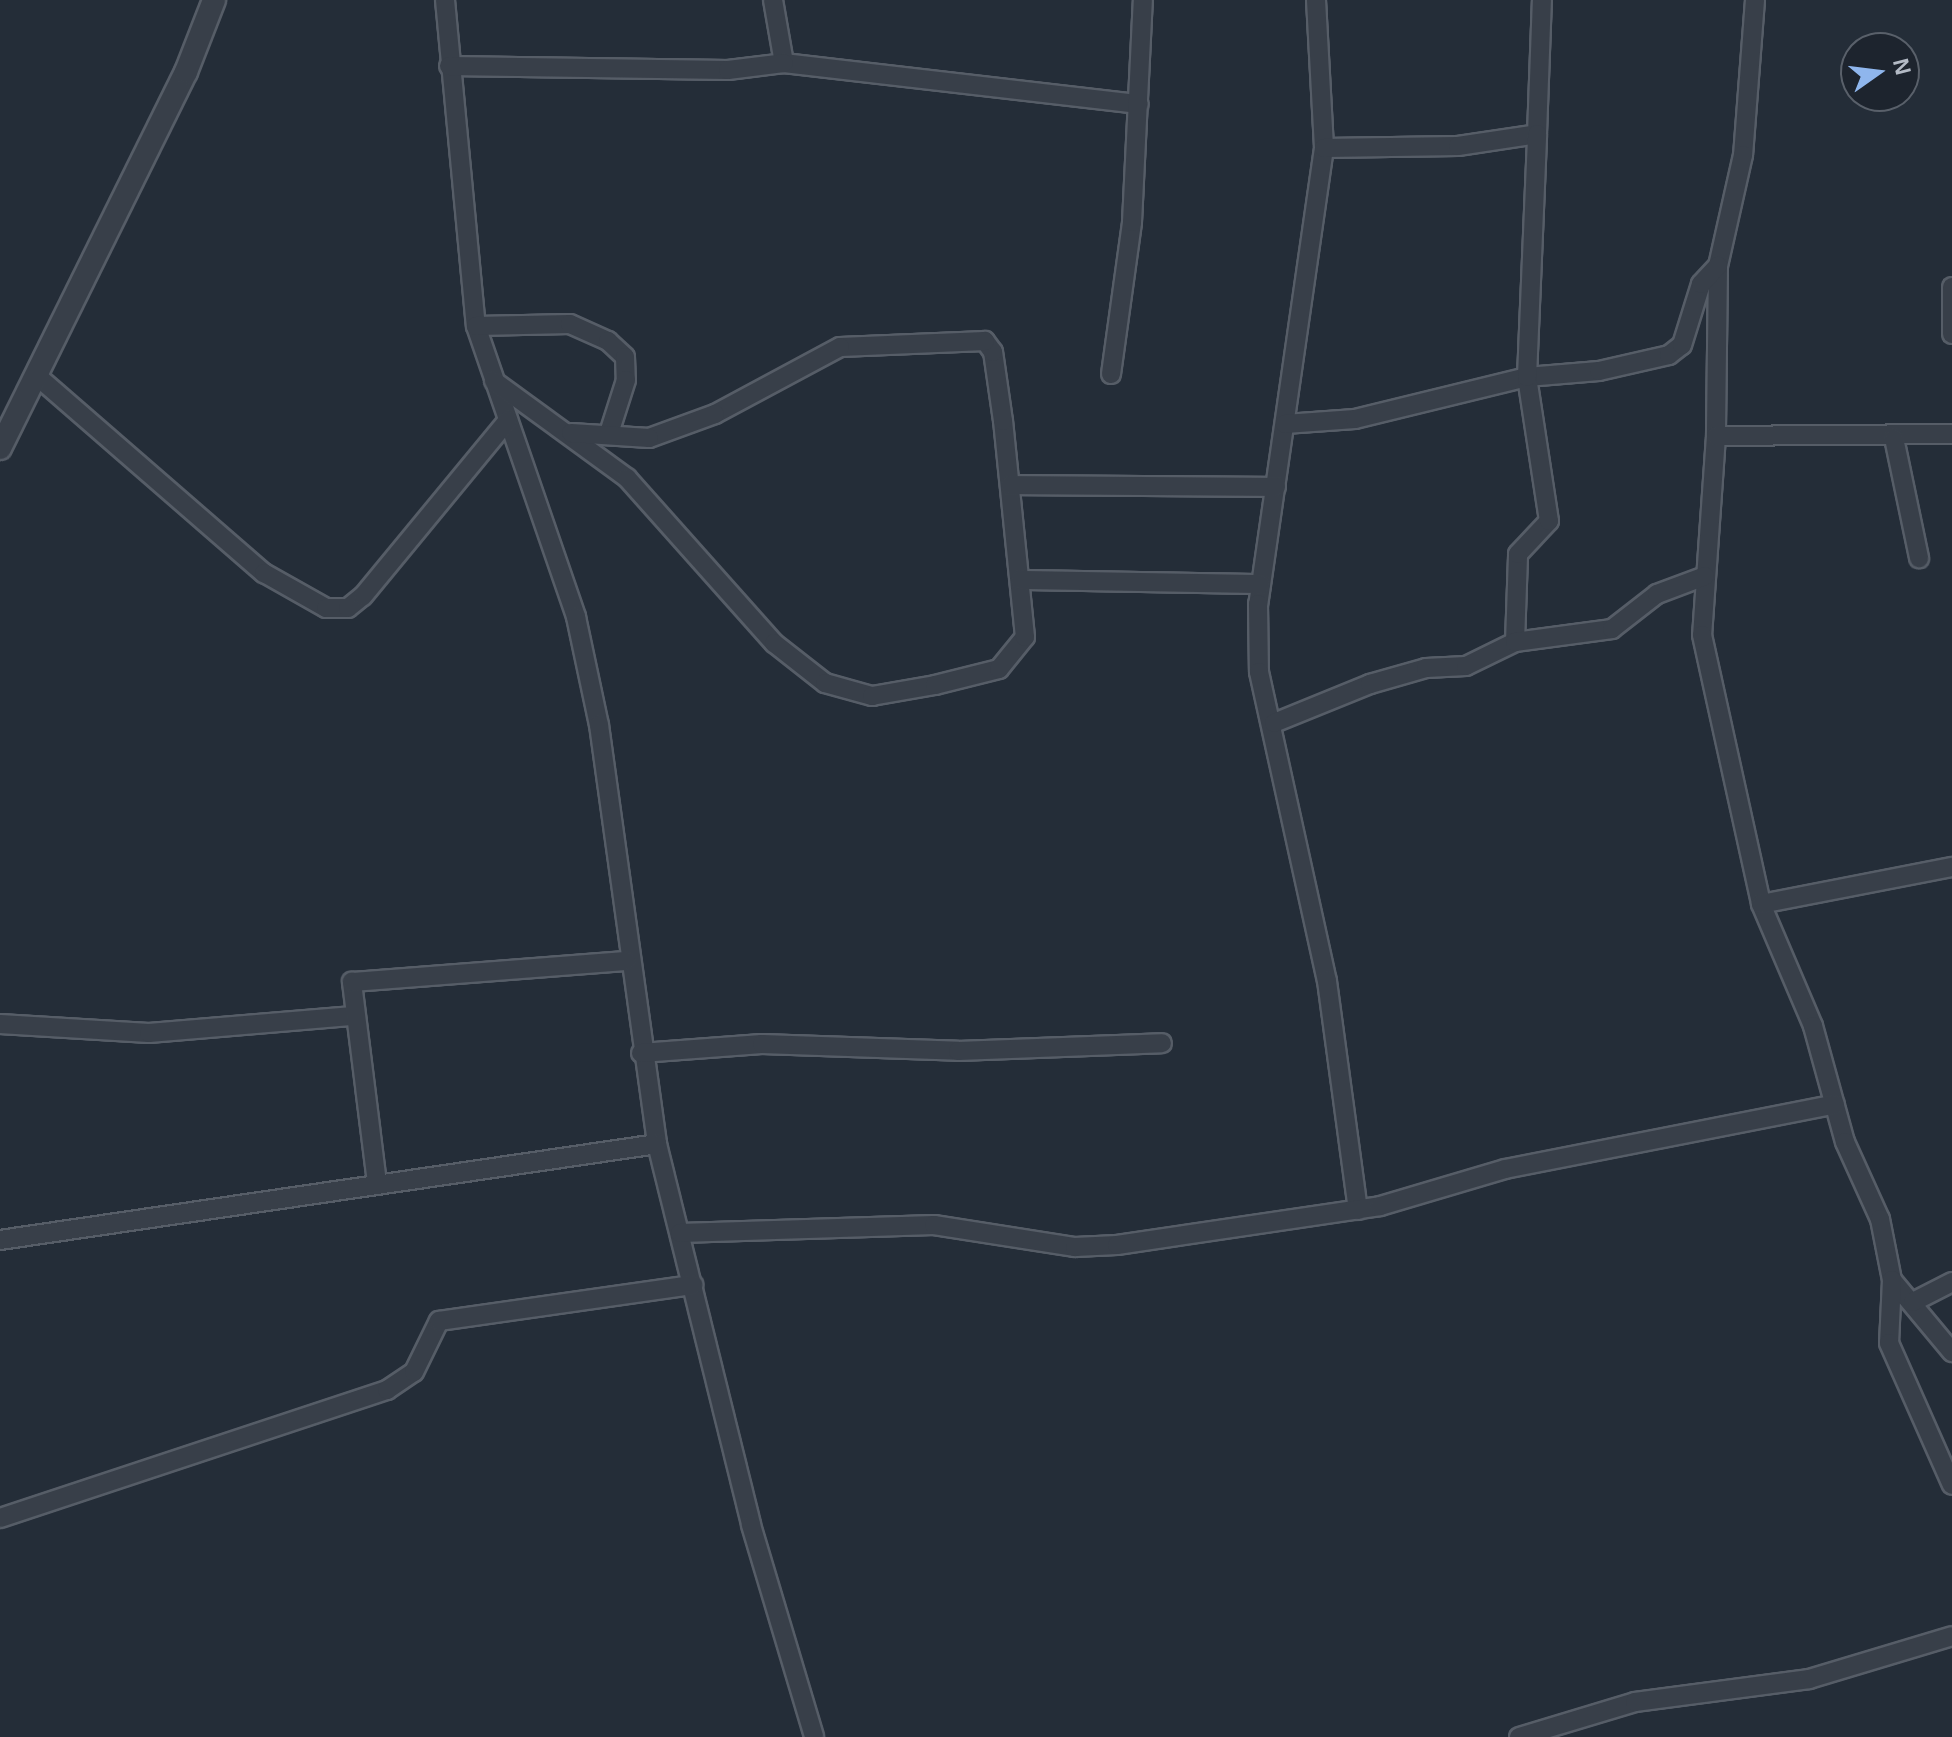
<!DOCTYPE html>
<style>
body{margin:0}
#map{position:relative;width:1952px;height:1737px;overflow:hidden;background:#242d38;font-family:Arial,sans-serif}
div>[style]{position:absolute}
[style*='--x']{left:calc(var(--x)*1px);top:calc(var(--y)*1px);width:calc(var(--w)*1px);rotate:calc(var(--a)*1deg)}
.roads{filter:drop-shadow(2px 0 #565d67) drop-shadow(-2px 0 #565d67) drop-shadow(0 2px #565d67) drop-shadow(0 -2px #565d67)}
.minor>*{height:18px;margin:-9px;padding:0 9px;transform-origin:9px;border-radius:9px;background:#383f49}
.tertiary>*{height:22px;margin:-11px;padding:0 11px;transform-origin:11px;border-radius:11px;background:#383f49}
span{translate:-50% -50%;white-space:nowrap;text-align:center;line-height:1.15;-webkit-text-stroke:8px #1d242e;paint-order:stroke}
.north{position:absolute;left:1840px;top:32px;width:80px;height:80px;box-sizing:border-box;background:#1d242e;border:2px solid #59606a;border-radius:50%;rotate:76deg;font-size:22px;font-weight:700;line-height:32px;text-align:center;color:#b3bac5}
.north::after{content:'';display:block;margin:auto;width:28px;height:36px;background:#8fb6ed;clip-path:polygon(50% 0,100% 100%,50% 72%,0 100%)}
</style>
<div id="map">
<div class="roads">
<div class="minor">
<i style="--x:445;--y:0;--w:327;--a:84.6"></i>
<i style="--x:476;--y:326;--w:308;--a:71"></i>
<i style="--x:576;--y:617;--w:110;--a:78"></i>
<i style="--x:599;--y:725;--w:423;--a:82.1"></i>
<i style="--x:657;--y:1144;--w:392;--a:76.1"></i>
<i style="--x:751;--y:1525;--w:221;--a:73.4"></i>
<i style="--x:773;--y:0;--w:64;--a:80.1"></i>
<i style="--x:784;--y:63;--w:357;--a:6.6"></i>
<i style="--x:1316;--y:0;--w:148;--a:86.9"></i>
<i style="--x:1324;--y:148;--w:461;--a:98.2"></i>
<i style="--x:1258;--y:604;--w:68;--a:89.2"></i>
<i style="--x:1259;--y:672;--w:316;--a:77.6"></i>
<i style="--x:1327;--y:981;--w:231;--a:82.3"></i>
<i style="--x:1755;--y:0;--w:155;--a:94.4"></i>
<i style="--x:1743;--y:155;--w:114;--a:102.7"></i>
<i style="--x:1718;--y:266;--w:170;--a:90.7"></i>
<i style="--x:1716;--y:436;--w:199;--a:94"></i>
<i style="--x:1702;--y:635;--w:275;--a:77.6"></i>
<i style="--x:1761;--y:904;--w:133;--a:66.9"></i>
<i style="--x:1813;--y:1026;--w:120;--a:74.6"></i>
<i style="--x:1845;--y:1142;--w:85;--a:65.6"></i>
<i style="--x:1880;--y:1219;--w:62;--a:78.9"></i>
<i style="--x:1892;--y:1280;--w:94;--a:50.2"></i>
<i style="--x:449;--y:66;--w:279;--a:0.8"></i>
<i style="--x:728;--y:70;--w:56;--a:-7.1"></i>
<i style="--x:1324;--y:148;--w:134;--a:-0.9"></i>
<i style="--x:1458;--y:146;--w:80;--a:-8.6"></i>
<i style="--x:1537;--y:134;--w:134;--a:-87.9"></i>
<i style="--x:1952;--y:287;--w:47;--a:90"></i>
<i style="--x:476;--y:326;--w:94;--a:-1.2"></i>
<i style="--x:570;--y:324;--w:42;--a:24.1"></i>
<i style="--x:608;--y:341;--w:23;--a:43"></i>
<i style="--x:625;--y:357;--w:23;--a:88"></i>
<i style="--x:626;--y:380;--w:52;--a:107.7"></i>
<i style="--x:1111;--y:374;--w:153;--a:-82.1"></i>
<i style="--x:1132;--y:222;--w:222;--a:-87.2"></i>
<i style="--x:37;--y:376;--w:301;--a:41"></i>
<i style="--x:264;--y:573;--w:71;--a:29.4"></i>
<i style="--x:326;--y:608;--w:22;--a:0"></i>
<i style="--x:348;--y:608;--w:19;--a:-39"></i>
<i style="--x:363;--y:596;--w:228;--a:-50.5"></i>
<i style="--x:494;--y:381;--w:165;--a:36.1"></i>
<i style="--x:627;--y:478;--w:221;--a:48.3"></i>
<i style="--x:774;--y:643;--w:65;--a:38.1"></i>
<i style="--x:825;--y:683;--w:49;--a:15.5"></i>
<i style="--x:872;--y:696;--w:64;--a:-9.9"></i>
<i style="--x:935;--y:685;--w:66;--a:-14"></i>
<i style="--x:999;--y:669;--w:41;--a:-50.9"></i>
<i style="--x:1025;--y:637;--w:217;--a:-95.8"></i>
<i style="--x:1003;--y:421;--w:70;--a:-98.2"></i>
<i style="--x:993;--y:352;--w:14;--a:-126"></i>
<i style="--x:985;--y:341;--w:145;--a:177.6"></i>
<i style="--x:840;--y:347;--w:142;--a:151.8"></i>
<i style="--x:715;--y:414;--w:70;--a:160"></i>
<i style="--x:649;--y:438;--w:78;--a:-176.3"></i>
<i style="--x:1285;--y:424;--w:70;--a:-4.1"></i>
<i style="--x:1355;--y:419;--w:177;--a:-13.7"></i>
<i style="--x:1527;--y:377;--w:72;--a:-4.8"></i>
<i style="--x:1599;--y:371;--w:72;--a:-12.9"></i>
<i style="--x:1669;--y:355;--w:16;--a:-38"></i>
<i style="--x:1682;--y:345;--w:64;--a:-72.7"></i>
<i style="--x:1701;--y:284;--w:25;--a:-47"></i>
<i style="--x:1716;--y:436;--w:236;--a:-0.5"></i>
<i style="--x:1894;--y:438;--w:123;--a:78.2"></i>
<i style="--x:1010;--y:485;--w:266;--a:0.4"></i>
<i style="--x:1020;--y:580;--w:241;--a:1"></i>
<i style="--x:1515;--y:642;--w:88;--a:-88"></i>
<i style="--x:1518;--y:554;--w:45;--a:-46.8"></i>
<i style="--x:1549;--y:521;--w:146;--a:-98.7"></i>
<i style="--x:1527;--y:377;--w:243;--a:-87.6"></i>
<i style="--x:1274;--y:723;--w:104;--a:-22.1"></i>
<i style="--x:1370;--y:684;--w:58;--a:-15.9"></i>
<i style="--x:1426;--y:668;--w:40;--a:-2.9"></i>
<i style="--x:1466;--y:666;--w:55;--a:-26.1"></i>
<i style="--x:1515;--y:642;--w:98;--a:-7.6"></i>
<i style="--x:1612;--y:629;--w:57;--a:-37.9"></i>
<i style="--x:1657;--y:594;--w:51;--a:-20.6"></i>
<i style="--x:1761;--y:904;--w:195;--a:-11"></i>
<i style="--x:0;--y:1024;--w:149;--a:3.5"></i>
<i style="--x:149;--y:1033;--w:205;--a:-4.8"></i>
<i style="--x:641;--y:1053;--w:121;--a:-4.3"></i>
<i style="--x:762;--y:1044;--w:196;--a:2"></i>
<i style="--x:958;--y:1051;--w:204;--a:-2.2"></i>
<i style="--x:377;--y:1183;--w:203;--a:-97.1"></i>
<i style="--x:352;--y:982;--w:275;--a:-4.4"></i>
<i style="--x:680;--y:1233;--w:254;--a:-1.8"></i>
<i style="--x:934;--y:1225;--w:143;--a:8.9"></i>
<i style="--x:1075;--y:1247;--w:42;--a:-2.7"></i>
<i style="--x:1117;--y:1245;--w:266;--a:-8.4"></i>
<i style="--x:1380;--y:1206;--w:130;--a:-16.5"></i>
<i style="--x:1505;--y:1169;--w:336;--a:-11.1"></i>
<i style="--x:0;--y:1240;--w:664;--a:-8.31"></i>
<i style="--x:1892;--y:1280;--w:63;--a:92.7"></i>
<i style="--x:1889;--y:1343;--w:155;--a:66.1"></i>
<i style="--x:1913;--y:1302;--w:44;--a:-27.1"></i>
<i style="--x:0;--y:1518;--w:408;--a:-18.3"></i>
<i style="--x:387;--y:1390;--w:32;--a:-34"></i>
<i style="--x:414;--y:1372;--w:57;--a:-63.9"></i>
<i style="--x:439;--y:1321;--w:257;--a:-8.1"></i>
<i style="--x:1519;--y:1737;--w:121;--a:-16.8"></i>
<i style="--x:1635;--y:1702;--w:176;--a:-7.5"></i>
<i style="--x:1809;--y:1679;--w:149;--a:-16.7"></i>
</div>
<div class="tertiary">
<i style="--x:0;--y:448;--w:419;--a:-63.7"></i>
<i style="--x:186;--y:72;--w:77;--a:-68.7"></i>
</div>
</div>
<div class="north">N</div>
</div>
